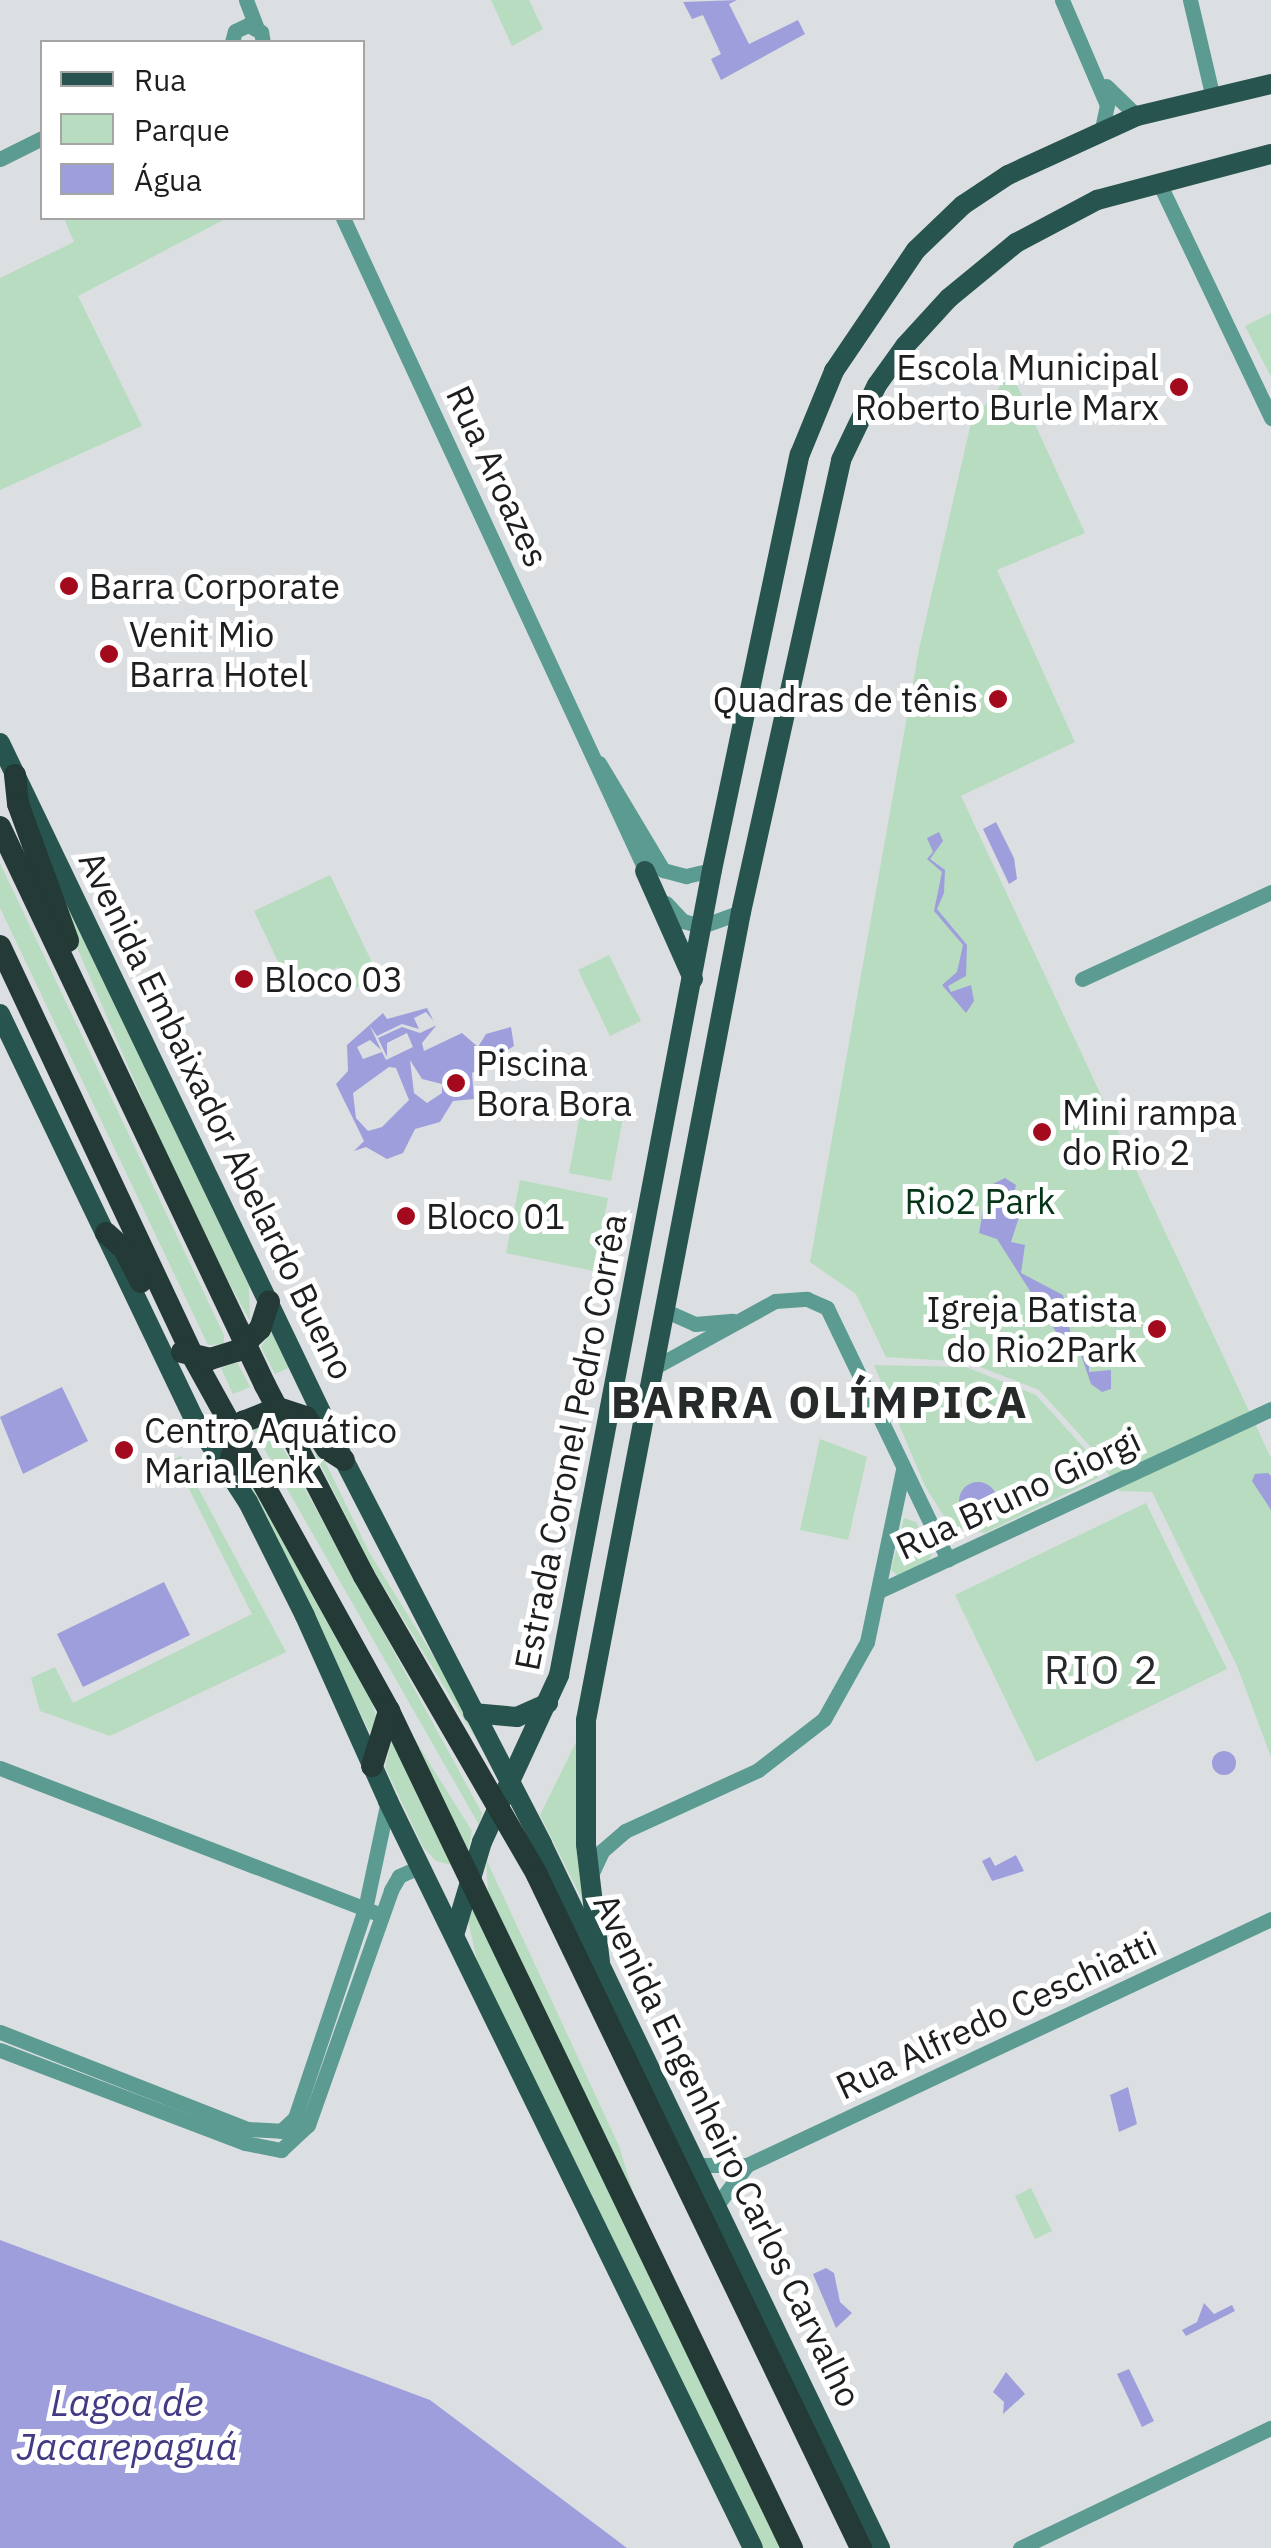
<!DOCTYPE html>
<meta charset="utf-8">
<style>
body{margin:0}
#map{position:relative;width:1271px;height:2548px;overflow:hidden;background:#dcdfe1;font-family:"IBM Plex Sans",sans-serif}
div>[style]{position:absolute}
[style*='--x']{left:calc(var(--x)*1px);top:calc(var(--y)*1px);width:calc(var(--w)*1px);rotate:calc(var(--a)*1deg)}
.green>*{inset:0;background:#b7dcbf}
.water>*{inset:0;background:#9f9edc}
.round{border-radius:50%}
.pier>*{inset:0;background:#dcdfe1}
.minor>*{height:15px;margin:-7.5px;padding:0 7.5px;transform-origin:7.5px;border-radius:7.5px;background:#5b9b92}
.major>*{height:20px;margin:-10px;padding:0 10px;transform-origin:10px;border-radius:10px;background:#28544f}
.highway>*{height:22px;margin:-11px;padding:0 11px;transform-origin:11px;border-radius:11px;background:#233a37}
.dots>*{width:28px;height:28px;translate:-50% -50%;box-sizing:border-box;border:5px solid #fff;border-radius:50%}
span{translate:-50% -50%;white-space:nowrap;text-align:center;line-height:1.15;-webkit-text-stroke:10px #fff;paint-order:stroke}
.poi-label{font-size:35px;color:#1d1e1f}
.right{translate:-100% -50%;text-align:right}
.left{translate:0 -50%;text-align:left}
.street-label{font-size:35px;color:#1d1e1f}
.park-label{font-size:35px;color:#063619}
.water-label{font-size:38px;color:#423a83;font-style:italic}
.quarter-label{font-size:40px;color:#272a2b;letter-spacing:2.5px}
.district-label{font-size:45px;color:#272a2b;font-weight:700;letter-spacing:2.5px}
.legend{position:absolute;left:40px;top:40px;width:325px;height:180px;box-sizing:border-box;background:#fff;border:2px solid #a5a5a5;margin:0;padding:12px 18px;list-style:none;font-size:30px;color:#1d1e1f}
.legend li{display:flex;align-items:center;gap:20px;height:50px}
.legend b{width:50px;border:2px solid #a5a5a5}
</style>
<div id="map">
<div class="green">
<i style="clip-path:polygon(491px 0,529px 0,543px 29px,512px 46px)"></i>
<i style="clip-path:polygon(64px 218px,227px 218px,78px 296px,142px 426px,0 490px,0 278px,74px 242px)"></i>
<i style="clip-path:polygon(1271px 313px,1271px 377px,1245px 326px)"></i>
<i style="clip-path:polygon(1011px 372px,1085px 533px,997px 570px,1075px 742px,961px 796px,1271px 1458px,1271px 1757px,1237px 1666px,1152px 1492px,1119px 1491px,1090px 1446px,1039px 1390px,967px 1362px,886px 1357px,856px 1294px,810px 1262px,919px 649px,971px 423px)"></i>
<i style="clip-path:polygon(0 863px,224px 1335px,224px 1344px,208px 1345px,0 908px)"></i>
<i style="clip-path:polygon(330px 875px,379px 977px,350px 991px,338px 967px,291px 989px,254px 911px)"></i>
<i style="clip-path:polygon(57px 878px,249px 1286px,250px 1321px,191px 1212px,72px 936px)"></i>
<i style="clip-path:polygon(609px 955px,641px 1021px,610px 1036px,578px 970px)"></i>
<i style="clip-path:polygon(582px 1104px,624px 1113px,611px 1181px,569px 1173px)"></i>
<i style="clip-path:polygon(520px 1180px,608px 1198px,594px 1271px,506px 1253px)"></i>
<i style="clip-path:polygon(271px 1331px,290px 1367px,275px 1374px,261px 1347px)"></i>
<i style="clip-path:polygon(237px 1362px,250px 1387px,233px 1394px,221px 1368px)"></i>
<i style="clip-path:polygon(874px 1365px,966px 1367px,1036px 1395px,1085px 1449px,1098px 1478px,985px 1533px,950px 1526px,925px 1486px)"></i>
<i style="clip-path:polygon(269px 1423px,482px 1813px,479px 1825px,253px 1429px)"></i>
<i style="clip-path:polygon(304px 1431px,314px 1439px,369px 1552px,472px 1719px,499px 1777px,368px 1561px)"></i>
<i style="clip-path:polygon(820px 1439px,867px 1457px,848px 1540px,800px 1530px)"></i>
<i style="clip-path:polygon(181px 1456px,286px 1652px,110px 1736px,40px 1711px,31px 1678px,55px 1667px,73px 1703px,252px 1614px,174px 1459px)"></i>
<i style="clip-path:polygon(241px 1467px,371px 1699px,376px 1717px,370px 1733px)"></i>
<i style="clip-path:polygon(1146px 1503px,1227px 1669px,1036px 1762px,955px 1595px)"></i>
<i style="clip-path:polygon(904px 1518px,916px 1522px,932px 1553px,929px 1561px,898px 1576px,891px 1570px)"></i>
<i style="clip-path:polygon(400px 1716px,472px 1831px,468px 1851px)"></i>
<i style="clip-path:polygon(580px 1734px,589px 1913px,540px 1815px)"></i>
<i style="clip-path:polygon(392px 1740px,456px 1866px,436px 1861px,423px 1847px,385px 1767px)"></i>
<i style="clip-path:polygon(486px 1859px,619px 2146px,635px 2199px,488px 1892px)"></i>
<i style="clip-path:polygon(473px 1910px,784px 2548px,760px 2548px,477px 1961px,468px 1920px)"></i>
<i style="clip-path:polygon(1031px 2188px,1052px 2231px,1035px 2239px,1015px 2196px)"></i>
</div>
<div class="water">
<i style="clip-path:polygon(737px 0,729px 4px,749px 44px,798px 20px,805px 34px,721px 80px,711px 59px,721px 54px,703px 15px,692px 19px,683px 2px)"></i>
<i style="clip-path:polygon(996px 822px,1014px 858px,1017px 879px,1009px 884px,983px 829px)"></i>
<i style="clip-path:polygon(939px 832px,943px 841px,930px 859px,945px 870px,944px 893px,937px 909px,967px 945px,966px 976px,948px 986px,951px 992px,971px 985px,974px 1001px,966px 1013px,942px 985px,957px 972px,963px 945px,934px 911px,942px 872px,927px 859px,933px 852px,927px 838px)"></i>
<i style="clip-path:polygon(evenodd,427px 1008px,436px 1026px,422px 1043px,424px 1051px,462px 1033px,478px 1047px,486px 1034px,511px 1027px,514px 1046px,472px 1073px,474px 1099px,453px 1101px,440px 1122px,415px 1129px,403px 1153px,387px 1159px,366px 1147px,354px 1151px,364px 1141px,336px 1084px,348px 1071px,347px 1045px,383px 1013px,387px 1019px,427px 1008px,410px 1060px,422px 1079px,442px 1084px,442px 1093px,427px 1103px,414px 1093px,410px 1060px,427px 1008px,389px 1067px,396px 1068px,409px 1100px,382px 1127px,368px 1131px,356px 1118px,353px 1093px,389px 1067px)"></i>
<i style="clip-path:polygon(1005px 1178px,1016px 1185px,1010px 1210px,1020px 1214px,1011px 1242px,1025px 1245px,1021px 1273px,1063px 1295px,1074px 1351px,1089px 1353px,1089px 1372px,1111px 1370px,1111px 1389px,1102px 1392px,1091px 1384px,1081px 1355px,1072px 1357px,997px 1239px,979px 1233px,987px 1187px)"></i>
<i style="clip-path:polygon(62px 1387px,88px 1441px,23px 1474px,0 1417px)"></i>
<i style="clip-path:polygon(1268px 1473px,1271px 1476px,1271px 1510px,1252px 1481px,1255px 1474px)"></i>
<i class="round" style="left:959px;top:1482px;width:38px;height:38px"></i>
<i style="clip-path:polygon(164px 1582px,190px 1635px,83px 1687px,57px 1634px)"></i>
<i class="round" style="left:1212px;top:1751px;width:24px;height:24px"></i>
<i style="clip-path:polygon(1016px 1855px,1024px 1871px,992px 1881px,982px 1861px,990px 1857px,995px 1866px)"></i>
<i style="clip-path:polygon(1128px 2087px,1137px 2124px,1119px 2132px,1110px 2095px)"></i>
<i style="clip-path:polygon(0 2240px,430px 2400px,627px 2548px,0 2548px)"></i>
<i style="clip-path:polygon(826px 2268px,834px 2273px,840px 2302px,852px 2313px,836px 2328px,813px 2274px)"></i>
<i style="clip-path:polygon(1204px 2303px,1214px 2314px,1232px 2305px,1235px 2311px,1186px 2336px,1182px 2330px,1197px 2322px)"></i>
<i style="clip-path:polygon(1129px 2369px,1154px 2421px,1142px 2427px,1117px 2374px)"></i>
<i style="clip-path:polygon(1006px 2372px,1025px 2394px,1003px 2414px,1004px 2402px,993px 2392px)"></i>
</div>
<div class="pier">
<i style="clip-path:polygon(426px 1012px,437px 1025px,420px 1033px,402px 1027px,378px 1038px,387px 1057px,387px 1043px,407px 1033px,413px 1047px,386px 1060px,382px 1052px,363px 1059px,357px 1047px,370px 1040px,381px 1050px,370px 1026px,377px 1036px,402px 1024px,419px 1029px,414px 1018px)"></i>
</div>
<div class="minor">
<i style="--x:246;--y:0;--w:31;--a:69"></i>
<i style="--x:1062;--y:0;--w:114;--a:66.8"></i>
<i style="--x:1107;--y:105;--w:25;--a:102"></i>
<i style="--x:1190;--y:0;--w:101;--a:76.8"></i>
<i style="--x:232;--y:42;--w:11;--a:-75"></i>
<i style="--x:235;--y:31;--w:14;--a:-25"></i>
<i style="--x:248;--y:25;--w:15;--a:28"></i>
<i style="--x:261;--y:32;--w:10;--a:79"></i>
<i style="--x:1106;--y:86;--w:43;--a:44.1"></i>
<i style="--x:0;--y:159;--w:47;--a:-26.6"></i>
<i style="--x:1161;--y:187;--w:256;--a:64.5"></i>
<i style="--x:343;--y:218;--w:730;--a:65.12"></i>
<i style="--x:599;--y:763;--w:125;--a:59.1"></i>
<i style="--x:663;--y:870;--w:24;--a:15"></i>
<i style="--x:686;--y:876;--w:27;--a:-13"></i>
<i style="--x:666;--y:903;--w:25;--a:47"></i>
<i style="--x:683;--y:921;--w:20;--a:15"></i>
<i style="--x:702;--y:926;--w:41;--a:-19.7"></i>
<i style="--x:1082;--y:979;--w:208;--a:-24.7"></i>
<i style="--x:666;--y:1311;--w:32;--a:24"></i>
<i style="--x:695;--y:1324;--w:38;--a:-5"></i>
<i style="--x:655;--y:1367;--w:137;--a:-28.8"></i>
<i style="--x:775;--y:1301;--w:32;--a:-4"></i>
<i style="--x:807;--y:1299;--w:22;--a:24"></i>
<i style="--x:827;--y:1308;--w:279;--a:64.3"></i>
<i style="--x:879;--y:1591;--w:432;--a:-24.9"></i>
<i style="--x:0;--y:1768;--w:401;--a:21.1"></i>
<i style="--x:590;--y:1877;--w:29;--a:-65"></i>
<i style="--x:602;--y:1851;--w:30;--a:-41"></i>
<i style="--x:625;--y:1831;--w:146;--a:-24.6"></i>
<i style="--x:758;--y:1770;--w:83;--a:-37.7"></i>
<i style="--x:824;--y:1719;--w:88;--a:-60.8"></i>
<i style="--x:867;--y:1642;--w:177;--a:-78.2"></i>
<i style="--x:0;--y:2032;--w:265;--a:21.4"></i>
<i style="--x:247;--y:2129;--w:34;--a:3"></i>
<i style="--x:281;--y:2131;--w:19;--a:-43"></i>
<i style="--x:295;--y:2118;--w:220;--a:-71.5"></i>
<i style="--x:365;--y:1909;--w:110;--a:-78"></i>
<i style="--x:0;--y:2050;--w:262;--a:20.8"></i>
<i style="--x:245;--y:2143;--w:37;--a:11"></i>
<i style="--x:281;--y:2150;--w:37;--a:-43"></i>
<i style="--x:308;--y:2125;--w:249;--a:-70.5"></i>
<i style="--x:391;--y:1890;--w:16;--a:-60"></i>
<i style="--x:399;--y:1876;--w:24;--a:-24"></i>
<i style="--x:698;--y:2165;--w:49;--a:0"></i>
<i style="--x:747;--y:2165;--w:579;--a:-25.15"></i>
<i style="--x:717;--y:2205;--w:50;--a:-53.1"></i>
<i style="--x:1020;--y:2548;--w:278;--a:-25.6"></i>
</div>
<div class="major">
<i style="--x:0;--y:743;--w:795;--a:64.37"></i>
<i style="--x:344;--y:1460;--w:432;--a:62.7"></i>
<i style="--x:542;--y:1844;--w:781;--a:64.35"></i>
<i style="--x:645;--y:871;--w:118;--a:66"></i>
<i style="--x:0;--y:1014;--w:449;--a:64.4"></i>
<i style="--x:194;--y:1419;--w:99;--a:57"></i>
<i style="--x:248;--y:1502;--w:127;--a:63.4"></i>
<i style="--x:305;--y:1616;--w:203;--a:65.8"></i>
<i style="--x:388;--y:1801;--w:831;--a:63.96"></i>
<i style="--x:473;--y:1713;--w:44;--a:5.2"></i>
<i style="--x:517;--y:1717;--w:34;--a:-24"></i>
<i style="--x:455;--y:1932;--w:94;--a:-73.3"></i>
<i style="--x:482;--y:1842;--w:184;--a:-65.2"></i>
<i style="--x:559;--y:1675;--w:819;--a:-79.24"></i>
<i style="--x:712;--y:870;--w:425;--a:-78.1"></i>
<i style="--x:800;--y:454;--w:90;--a:-67.7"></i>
<i style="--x:834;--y:371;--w:146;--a:-55.9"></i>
<i style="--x:916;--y:250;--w:65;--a:-43.8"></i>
<i style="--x:963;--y:205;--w:54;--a:-33.7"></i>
<i style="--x:1008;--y:175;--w:142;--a:-24.6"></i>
<i style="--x:1137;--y:116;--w:138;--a:-13.4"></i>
<i style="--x:600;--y:1962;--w:119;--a:-96.8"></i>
<i style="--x:586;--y:1844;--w:124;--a:-90"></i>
<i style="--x:586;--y:1720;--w:823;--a:-79.14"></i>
<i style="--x:741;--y:912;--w:463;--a:-77.5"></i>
<i style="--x:841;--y:460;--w:83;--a:-64.4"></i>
<i style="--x:877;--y:385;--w:48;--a:-54.3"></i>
<i style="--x:905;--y:346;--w:65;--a:-47.5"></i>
<i style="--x:949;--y:298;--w:87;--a:-39.4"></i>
<i style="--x:1016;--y:243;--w:92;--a:-28"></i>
<i style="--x:1097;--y:200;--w:180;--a:-14.8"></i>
</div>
<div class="highway">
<i style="--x:15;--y:775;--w:29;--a:84"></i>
<i style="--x:18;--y:804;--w:146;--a:69.9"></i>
<i style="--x:0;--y:827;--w:618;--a:64.6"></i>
<i style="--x:265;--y:1385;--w:215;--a:62.6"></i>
<i style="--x:364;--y:1576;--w:345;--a:59.9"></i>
<i style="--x:537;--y:1875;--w:747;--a:64.29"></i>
<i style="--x:0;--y:946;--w:454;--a:64.8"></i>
<i style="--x:193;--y:1357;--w:405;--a:61"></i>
<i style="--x:389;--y:1711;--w:929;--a:64.29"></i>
<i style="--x:106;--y:1233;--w:24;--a:42"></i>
<i style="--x:124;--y:1249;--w:37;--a:63"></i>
<i style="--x:182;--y:1352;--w:29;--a:14"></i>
<i style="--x:210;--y:1359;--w:28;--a:-17"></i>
<i style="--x:237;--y:1351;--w:32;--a:-44"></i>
<i style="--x:260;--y:1329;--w:29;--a:-72"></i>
<i style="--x:227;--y:1471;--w:52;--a:-71.9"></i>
<i style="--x:243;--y:1422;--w:38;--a:-22"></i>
<i style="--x:278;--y:1408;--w:29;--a:18"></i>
<i style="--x:306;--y:1417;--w:38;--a:57"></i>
<i style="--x:327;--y:1449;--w:20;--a:33"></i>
<i style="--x:372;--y:1766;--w:58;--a:-72.8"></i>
</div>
<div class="dots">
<i style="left:1179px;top:387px;background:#a40a1d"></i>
<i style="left:69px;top:586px;background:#a40a1d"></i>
<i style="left:109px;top:654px;background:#a40a1d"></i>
<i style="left:998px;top:699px;background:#a40a1d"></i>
<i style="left:244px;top:979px;background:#a40a1d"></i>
<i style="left:456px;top:1083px;background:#a40a1d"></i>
<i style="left:1042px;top:1132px;background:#a40a1d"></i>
<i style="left:406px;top:1216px;background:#a40a1d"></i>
<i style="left:1157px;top:1329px;background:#a40a1d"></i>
<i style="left:124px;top:1450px;background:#a40a1d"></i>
</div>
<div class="poi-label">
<span class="right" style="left:1159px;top:387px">Escola Municipal<br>Roberto Burle Marx</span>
<span class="left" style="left:89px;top:586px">Barra Corporate</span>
<span class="left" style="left:129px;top:654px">Venit Mio<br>Barra Hotel</span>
<span class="right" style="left:978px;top:699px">Quadras de tênis</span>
<span class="left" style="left:264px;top:979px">Bloco 03</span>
<span class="left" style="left:476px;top:1083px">Piscina<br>Bora Bora</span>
<span class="left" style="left:1062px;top:1132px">Mini rampa<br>do Rio 2</span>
<span class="left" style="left:426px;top:1216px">Bloco 01</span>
<span class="right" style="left:1137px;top:1329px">Igreja Batista<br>do Rio2Park</span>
<span class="left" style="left:144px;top:1450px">Centro Aquático<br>Maria Lenk</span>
</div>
<div class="street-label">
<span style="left:498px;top:476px;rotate:65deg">Rua Aroazes</span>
<span style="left:217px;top:1115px;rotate:64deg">Avenida Embaixador Abelardo Bueno</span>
<span style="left:570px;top:1442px;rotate:-79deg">Estrada Coronel Pedro Corrêa</span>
<span style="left:1018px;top:1493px;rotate:-25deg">Rua Bruno Giorgi</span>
<span style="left:996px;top:2015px;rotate:-25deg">Rua Alfredo Ceschiatti</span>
<span style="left:728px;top:2150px;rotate:64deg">Avenida Engenheiro Carlos Carvalho</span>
</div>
<div class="park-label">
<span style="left:980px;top:1201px">Rio2 Park</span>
</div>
<div class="water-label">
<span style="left:127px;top:2424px">Lagoa de<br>Jacarepaguá</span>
</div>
<div class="quarter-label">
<span style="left:1102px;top:1669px">RIO 2</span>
</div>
<div class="district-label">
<span style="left:820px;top:1402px">BARRA OLÍMPICA</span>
</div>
<ul class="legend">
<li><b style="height:12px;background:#28544f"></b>Rua</li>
<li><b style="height:28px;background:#b7dcbf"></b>Parque</li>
<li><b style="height:28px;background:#9f9edc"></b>Água</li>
</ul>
</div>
